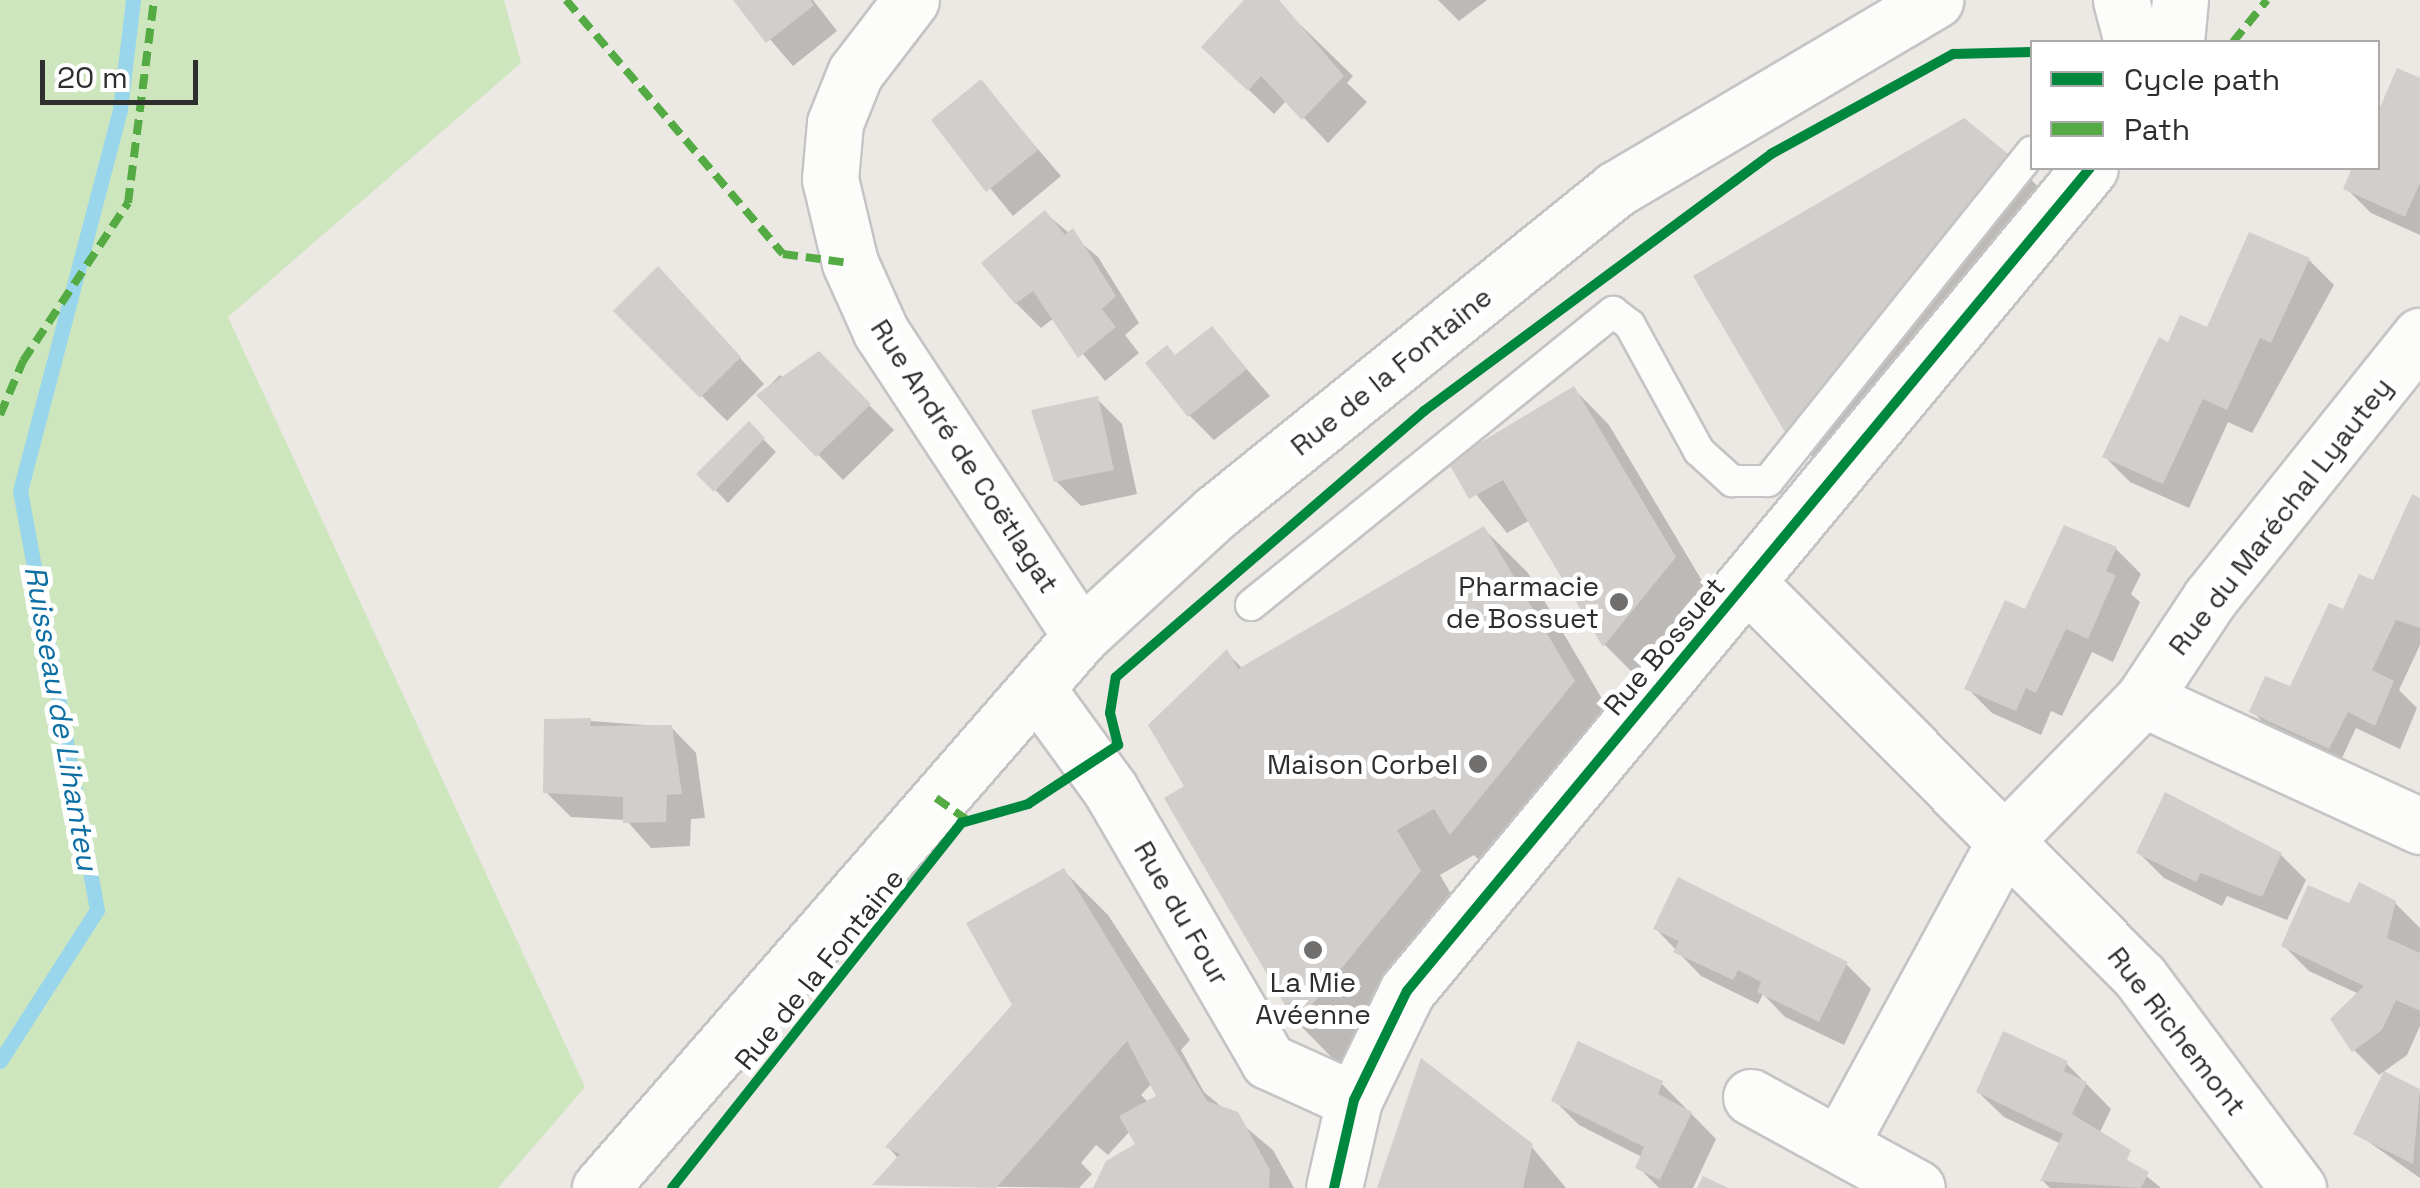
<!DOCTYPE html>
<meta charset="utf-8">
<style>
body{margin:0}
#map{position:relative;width:2420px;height:1188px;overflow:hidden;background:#ece8e4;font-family:"Space Grotesk",sans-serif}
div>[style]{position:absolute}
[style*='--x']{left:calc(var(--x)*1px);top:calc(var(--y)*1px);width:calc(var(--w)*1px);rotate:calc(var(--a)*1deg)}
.green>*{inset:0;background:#cee6be}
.shadow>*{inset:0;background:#0003}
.stream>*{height:15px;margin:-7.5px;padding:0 7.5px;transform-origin:7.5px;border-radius:7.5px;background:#99d6ec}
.building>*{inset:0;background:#d1cecb}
.roads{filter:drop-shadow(2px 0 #c5c4c5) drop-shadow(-2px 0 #c5c4c5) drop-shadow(0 2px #c5c4c5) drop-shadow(0 -2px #c5c4c5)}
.service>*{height:30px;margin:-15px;padding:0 15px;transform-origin:15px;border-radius:15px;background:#fcfcfb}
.minor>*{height:55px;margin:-27.5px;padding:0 27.5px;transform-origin:27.5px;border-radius:27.5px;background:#fcfcfb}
.secondary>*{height:55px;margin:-27.5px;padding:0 27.5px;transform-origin:27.5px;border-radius:27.5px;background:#fcfcfb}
.quiet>*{height:8px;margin-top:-4px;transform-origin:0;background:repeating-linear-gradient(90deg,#54ab44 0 15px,transparent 0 23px)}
.cycleway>*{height:10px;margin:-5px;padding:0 5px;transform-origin:5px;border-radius:5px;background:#00873e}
.dots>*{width:28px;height:28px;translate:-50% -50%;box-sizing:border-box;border:5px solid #fff;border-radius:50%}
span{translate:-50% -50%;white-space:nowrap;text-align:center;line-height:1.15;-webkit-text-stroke:10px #fff;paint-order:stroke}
.street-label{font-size:28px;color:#2e2e2e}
.poi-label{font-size:28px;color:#2e2e2e}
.right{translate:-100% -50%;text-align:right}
.water-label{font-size:30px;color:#0d6fa3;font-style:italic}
.legend{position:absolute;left:2030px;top:40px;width:350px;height:130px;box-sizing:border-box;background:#fff;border:2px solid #ababab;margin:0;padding:12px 18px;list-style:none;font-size:30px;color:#2e2e2e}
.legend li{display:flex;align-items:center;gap:20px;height:50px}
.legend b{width:50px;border:2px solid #ababab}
.scale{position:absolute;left:40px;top:60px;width:158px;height:45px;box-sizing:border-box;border:5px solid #2e2e2e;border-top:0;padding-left:12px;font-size:30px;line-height:35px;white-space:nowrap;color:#2e2e2e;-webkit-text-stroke:8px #fff;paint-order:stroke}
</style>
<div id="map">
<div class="green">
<i style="clip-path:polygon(0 0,504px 0,521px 63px,228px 317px,585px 1087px,498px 1188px,0 1188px)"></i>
</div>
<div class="shadow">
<i style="clip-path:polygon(736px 0,813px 0,837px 31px,793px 66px)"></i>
<i style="clip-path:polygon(1248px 0,1275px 0,1353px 76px,1347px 83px,1367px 102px,1328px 143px,1287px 100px,1274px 114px,1229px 71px)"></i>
<i style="clip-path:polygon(1438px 0,1487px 0,1459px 21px)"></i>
<i style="clip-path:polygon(2398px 71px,2420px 80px,2420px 235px,2371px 213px,2346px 188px,2355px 168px,2378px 168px,2378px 118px)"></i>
<i style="clip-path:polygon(981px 83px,1061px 176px,1013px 216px,935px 121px)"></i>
<i style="clip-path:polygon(2010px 158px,2054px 203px,1832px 476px,1788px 432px,1697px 277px)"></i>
<i style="clip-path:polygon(1045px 213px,1098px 257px,1139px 323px,1125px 335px,1139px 353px,1105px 381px,1054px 318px,1041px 328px,1016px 303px)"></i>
<i style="clip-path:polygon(2309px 260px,2334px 285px,2252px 433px,2228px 422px,2189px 508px,2130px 482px,2105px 457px,2208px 330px)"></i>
<i style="clip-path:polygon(682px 295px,764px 384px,727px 421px,616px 311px)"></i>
<i style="clip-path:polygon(1212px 329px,1270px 396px,1214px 440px,1189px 415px,1176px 358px)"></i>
<i style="clip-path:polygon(819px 355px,894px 430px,843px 480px,760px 395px,780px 375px,789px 384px)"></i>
<i style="clip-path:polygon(1574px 389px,1609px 425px,1710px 594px,1640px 680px,1605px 645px,1530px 520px,1507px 533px,1451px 463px)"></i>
<i style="clip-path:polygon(1097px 399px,1122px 424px,1137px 494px,1081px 506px,1056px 481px)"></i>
<i style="clip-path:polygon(749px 425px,776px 452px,728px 503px,700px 474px)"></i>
<i style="clip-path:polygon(2420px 501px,2420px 645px,2399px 690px,2417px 708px,2400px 749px,2356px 728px,2341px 760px,2277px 736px,2252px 711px,2292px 689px,2375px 584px)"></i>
<i style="clip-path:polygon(1484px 529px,1528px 573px,1618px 726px,1495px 877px,1474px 855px,1440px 875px,1464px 916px,1341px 1067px,1298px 1023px,1167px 799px,1187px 787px,1227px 653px,1243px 669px)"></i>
<i style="clip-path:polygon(2116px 549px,2141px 574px,2131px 594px,2140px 602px,2113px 662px,2092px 652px,2062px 716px,2051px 711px,2041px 735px,1992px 713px,1967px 688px)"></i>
<i style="clip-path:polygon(590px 721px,671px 727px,696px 753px,705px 818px,691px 819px,690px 846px,651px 848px,626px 820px,571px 817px,546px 792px)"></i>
<i style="clip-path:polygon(2139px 853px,2281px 855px,2306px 880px,2287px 920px,2227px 896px,2222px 906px,2164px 878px)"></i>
<i style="clip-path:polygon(evenodd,1064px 871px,1108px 915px,1190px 1040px,1181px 1050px,1204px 1092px,1273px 1150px,1294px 1188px,1096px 1188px,1138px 1145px,1130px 1131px,1108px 1155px,1096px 1145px,1081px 1163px,1092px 1174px,1079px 1188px,876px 1185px,899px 1159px,888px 1147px,1015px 1005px,1064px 871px,1152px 1083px,1161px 1097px,1149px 1103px,1141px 1095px,1152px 1083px)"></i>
<i style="clip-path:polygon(2395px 903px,2420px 928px,2420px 1026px,2407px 1055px,2379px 1075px,2354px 1050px,2359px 994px,2309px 971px,2284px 946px,2351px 907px)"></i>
<i style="clip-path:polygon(1656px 929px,1846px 964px,1871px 989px,1844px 1045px,1785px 1017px,1763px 994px,1758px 1004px,1701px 976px)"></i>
<i style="clip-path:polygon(2066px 1063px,2111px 1109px,2098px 1136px,2161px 1188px,2050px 1188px,2043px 1181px,2061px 1144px,2004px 1117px,1978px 1092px)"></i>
<i style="clip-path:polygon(2385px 1074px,2420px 1092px,2420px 1178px,2356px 1133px)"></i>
<i style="clip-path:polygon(1661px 1083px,1716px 1139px,1693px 1188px,1659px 1188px,1638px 1167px,1642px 1157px,1579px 1125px,1554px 1100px)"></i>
<i style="clip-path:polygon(1531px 1146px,1566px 1188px,1389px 1188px)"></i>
</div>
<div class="stream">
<i style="--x:0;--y:1061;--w:179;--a:-57.3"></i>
<i style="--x:97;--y:910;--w:426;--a:-100.4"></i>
<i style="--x:20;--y:491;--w:395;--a:-75.3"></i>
<i style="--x:120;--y:109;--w:110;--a:-83.2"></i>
</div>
<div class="building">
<i style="clip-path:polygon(733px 0,810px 0,814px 5px,766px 43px)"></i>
<i style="clip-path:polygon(1244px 0,1279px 0,1344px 76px,1302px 120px,1261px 76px,1248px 91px,1201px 47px)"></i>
<i style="clip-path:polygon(2397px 68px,2420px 78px,2420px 183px,2405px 217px,2343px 189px,2352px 168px,2378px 168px,2378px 112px)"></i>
<i style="clip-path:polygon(981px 79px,1038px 150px,986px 192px,931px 120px)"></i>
<i style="clip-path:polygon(1964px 118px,2012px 157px,1786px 434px,1693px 276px)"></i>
<i style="clip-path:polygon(1045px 210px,1065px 235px,1073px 228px,1116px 296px,1102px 309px,1116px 327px,1078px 358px,1033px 291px,1015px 304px,981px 263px)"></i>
<i style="clip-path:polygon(2249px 232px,2310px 258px,2271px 343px,2260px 338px,2227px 410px,2203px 399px,2163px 484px,2102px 457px,2159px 337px,2168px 342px,2180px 315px,2207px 327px)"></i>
<i style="clip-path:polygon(658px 266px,741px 357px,700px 398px,613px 311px)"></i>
<i style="clip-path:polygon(1212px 326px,1247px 369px,1188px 417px,1145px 363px,1167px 345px,1175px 355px)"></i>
<i style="clip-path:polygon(819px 351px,871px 404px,816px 457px,756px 395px)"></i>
<i style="clip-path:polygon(1574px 386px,1676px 557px,1603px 647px,1503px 480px,1469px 499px,1448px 462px)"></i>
<i style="clip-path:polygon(1098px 396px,1114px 470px,1054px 482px,1031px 410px)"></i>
<i style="clip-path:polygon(749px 421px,765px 438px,714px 492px,696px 474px)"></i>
<i style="clip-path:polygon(2412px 494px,2420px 498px,2420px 628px,2396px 620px,2372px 670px,2394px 681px,2375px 726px,2348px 712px,2329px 749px,2249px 712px,2265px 676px,2290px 686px,2329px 603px,2343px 609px,2359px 574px,2373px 580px)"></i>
<i style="clip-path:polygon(2064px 525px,2117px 547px,2106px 571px,2116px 575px,2088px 639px,2066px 629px,2036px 693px,2026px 688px,2016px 711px,1964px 689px,2005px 600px,2025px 609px)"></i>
<i style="clip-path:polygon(1484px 526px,1575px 681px,1450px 835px,1434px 809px,1397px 830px,1421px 871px,1296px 1024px,1164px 798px,1184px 786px,1148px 725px,1227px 649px,1238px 669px)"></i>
<i style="clip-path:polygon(591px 718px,590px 726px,672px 725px,682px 794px,667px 795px,666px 822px,623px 823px,623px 797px,543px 793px,544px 719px)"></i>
<i style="clip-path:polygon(2165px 792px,2282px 853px,2262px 897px,2201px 873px,2196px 882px,2136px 853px)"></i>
<i style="clip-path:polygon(1064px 868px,1207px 1101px,1238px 1112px,1270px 1170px,1269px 1188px,1093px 1188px,1106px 1161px,1135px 1144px,1119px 1116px,1156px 1096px,1127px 1041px,996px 1188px,872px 1185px,900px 1154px,885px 1147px,1012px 1005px,966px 923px)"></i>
<i style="clip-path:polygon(1678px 877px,1848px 962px,1819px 1022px,1757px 992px,1761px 982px,1738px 970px,1733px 980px,1673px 952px,1679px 941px,1653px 929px)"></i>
<i style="clip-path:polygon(2359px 882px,2396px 901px,2387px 938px,2420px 953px,2420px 1011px,2396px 1000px,2382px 1030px,2352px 1052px,2330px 1019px,2364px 986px,2281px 946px,2308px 885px,2349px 903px)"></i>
<i style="clip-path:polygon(2003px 1031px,2068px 1061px,2064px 1071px,2087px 1082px,2072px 1114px,2131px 1150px,2127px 1160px,2149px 1172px,2141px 1188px,2040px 1181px,2063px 1134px,1976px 1092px)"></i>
<i style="clip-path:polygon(1578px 1041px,1663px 1081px,1658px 1094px,1692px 1112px,1660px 1180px,1635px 1168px,1644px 1147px,1551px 1101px)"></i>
<i style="clip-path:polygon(1421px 1058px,1533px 1144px,1523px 1188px,1377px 1188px)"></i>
<i style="clip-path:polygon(2384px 1071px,2420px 1089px,2413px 1164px,2353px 1134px)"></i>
<i style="clip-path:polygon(1703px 1176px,1728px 1188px,1697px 1188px)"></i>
</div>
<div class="roads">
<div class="service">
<i style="--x:1251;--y:605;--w:466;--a:-39"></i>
<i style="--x:1613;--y:312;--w:21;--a:37"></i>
<i style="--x:1630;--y:325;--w:144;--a:61.3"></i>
<i style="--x:1699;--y:451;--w:45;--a:42.3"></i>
<i style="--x:1732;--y:481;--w:36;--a:0"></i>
<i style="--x:1768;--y:481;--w:422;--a:-51.3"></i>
</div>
<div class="minor">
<i style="--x:911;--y:0;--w:92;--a:127.5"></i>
<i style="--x:855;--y:73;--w:54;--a:111.8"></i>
<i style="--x:835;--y:123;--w:56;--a:95.1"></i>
<i style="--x:830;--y:179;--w:86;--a:76.6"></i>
<i style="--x:850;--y:263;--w:76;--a:65.8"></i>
<i style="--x:881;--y:332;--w:364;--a:56.7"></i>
<i style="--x:2121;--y:0;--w:43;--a:75.3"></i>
<i style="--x:2176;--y:42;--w:42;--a:-84.6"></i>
<i style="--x:1747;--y:582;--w:557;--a:45.15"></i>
<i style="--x:2140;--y:977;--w:264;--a:53.2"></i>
<i style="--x:1037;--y:689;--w:124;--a:53.9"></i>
<i style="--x:1110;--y:789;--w:315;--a:59.8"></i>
<i style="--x:1268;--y:1061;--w:94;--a:24.4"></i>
<i style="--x:2143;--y:699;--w:305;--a:24.6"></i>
<i style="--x:1751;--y:1097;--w:189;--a:28.7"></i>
<i style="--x:1841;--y:1142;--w:346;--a:-61.4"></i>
<i style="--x:2007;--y:838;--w:194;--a:-45.6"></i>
<i style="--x:2143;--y:699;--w:121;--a:-56.4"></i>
<i style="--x:2210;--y:598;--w:336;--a:-51.3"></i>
<i style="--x:1334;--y:1188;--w:90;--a:-77.2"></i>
<i style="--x:1354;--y:1100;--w:121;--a:-64.1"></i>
<i style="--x:1407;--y:991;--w:1069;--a:-50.31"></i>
</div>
<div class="secondary">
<i style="--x:600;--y:1188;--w:732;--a:-48.93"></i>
<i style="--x:1081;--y:636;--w:183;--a:-42.6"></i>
<i style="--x:1216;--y:512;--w:514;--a:-38.92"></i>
<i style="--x:1616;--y:189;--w:371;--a:-30.6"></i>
</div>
</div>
<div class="quiet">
<i style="--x:566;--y:0;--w:334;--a:49.5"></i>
<i style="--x:783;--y:254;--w:68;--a:7.7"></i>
<i style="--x:2233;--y:42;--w:54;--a:-51"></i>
<i style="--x:0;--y:415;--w:59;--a:-66.9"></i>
<i style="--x:23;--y:361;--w:190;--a:-56.4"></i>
<i style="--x:128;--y:203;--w:205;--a:-82.7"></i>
<i style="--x:936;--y:798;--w:42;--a:35.2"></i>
</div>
<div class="cycleway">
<i style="--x:672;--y:1188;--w:466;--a:-51.6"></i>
<i style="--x:961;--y:823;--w:70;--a:-15.8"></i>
<i style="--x:1028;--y:804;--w:108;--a:-33.2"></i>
<i style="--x:1118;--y:745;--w:33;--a:-104"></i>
<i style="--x:1110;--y:713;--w:36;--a:-81"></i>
<i style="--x:1116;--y:677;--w:407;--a:-40.8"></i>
<i style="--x:1424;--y:411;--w:432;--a:-36.5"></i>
<i style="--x:1771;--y:154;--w:208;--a:-28.8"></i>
<i style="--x:1953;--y:54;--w:79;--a:-1.5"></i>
<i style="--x:1334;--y:1188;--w:90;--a:-77.2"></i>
<i style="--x:1354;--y:1100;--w:121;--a:-64.1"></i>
<i style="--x:1407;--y:991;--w:1069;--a:-50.31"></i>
</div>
<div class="dots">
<i style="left:1619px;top:602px;background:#706f6e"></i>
<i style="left:1478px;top:764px;background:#706f6e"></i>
<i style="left:1313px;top:950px;background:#706f6e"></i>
</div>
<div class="street-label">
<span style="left:1391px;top:371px;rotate:-39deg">Rue de la Fontaine</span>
<span style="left:965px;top:456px;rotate:57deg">Rue André de Coëtlagat</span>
<span style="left:2280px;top:516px;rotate:-52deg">Rue du Maréchal Lyautey</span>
<span style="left:1664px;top:646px;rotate:-50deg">Rue Bossuet</span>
<span style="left:1182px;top:913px;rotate:60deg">Rue du Four</span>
<span style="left:819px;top:969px;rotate:-51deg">Rue de la Fontaine</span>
<span style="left:2177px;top:1031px;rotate:52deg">Rue Richemont</span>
</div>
<div class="poi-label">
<span class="right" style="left:1599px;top:602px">Pharmacie<br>de Bossuet</span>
<span class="right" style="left:1458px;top:764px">Maison Corbel</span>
<span style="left:1313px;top:998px">La Mie<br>Avéenne</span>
</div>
<div class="water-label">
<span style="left:61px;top:718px;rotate:80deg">Ruisseau de Lihanteu</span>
</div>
<ul class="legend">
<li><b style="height:12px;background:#00873e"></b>Cycle path</li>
<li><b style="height:12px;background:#54ab44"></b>Path</li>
</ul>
<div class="scale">20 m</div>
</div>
